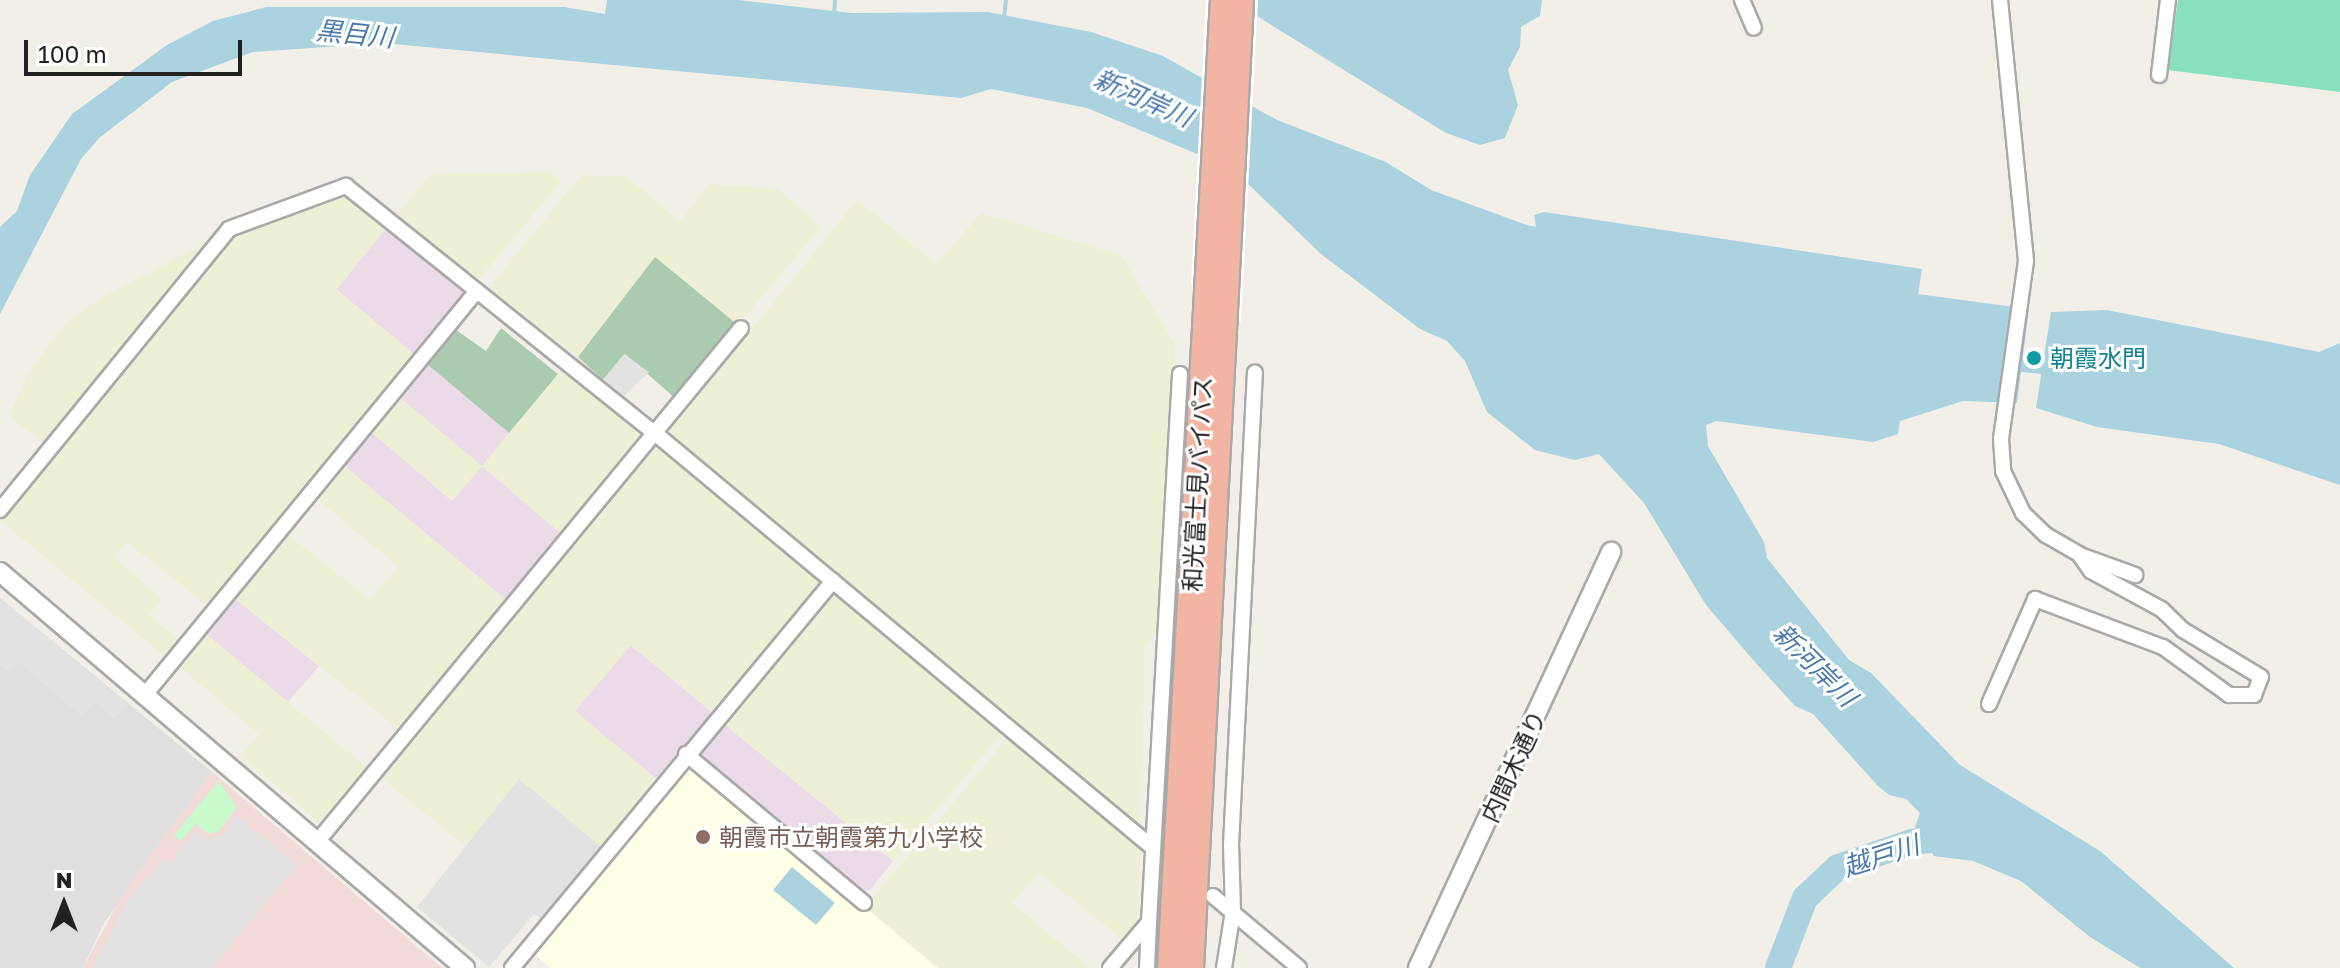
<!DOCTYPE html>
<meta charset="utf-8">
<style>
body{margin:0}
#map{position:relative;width:2340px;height:968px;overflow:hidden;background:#f2efe9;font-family:"Golos Text","Noto Sans JP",sans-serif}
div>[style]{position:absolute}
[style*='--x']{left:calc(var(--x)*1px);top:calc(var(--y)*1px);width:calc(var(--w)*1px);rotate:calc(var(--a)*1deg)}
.residential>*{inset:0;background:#e0dfdf}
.commercial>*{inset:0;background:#f2dad9}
.industrial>*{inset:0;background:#ebdbe8}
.education>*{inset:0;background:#ffffe5}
.farmland>*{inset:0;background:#eef0d5}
.cemetery>*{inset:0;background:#aacbaf}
.park>*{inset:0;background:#c8facc}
.pitch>*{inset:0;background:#88e0be}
.parking>*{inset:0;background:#e2e2e2}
.water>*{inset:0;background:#aad3df}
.pier>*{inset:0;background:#fff}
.stream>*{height:4px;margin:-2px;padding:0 2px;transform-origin:2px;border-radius:2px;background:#aad3df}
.canal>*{height:16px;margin:-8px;padding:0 8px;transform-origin:8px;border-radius:8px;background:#aad3df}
.river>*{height:26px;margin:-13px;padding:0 13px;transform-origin:13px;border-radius:13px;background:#aad3df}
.roads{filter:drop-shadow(2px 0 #a9a9a9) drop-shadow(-2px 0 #a9a9a9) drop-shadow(0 2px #a9a9a9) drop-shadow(0 -2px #a9a9a9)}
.minor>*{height:14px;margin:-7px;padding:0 7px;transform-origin:7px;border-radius:7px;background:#fff}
.tertiary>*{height:18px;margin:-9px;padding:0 9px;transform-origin:9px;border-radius:9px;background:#fff}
.trunk>*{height:24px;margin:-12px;padding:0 12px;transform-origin:12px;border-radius:12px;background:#f2b4a3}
.dots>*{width:22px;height:22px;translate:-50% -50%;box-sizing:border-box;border:4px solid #fff;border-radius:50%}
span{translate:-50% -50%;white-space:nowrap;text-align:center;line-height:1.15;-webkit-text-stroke:6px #fff;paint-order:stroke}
.culture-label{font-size:24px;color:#0d838f}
.left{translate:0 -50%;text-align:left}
.street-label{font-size:24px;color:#222}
.education-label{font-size:24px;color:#785e54}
.water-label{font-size:26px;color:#4a7aab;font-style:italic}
.north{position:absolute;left:24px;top:864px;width:80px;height:80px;-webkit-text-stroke:6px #fff;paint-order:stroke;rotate:0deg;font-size:22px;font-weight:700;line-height:32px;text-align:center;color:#222}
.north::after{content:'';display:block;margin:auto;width:28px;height:36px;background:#222;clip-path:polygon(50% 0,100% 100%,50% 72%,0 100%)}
.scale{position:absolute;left:24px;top:40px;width:218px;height:36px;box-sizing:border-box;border:4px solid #222;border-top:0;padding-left:10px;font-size:24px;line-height:28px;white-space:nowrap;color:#222;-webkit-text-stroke:6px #fff;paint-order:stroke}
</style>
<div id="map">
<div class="residential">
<i style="clip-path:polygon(0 598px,212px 772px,102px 926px,83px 968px,0 968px)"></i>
</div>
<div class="commercial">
<i style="clip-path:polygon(212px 772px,442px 968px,83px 968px,125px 890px)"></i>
</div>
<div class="industrial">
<i style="clip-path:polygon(389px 225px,462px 285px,462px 302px,416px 356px,336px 289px)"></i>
<i style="clip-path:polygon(427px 364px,509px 433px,482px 466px,565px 537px,510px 603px,343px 465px,370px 431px,452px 501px,482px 466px,399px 397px)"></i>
<i style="clip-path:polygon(234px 598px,319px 666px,288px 702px,205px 633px)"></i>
<i style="clip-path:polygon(630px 645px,712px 712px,659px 781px,574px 712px)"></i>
<i style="clip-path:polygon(724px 724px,893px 861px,870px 890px,861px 891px,697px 759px)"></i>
</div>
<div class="education">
<i style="clip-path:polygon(688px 766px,865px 907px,938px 968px,551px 968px,533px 953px)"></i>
</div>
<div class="farmland">
<i style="clip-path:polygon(550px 172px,561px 181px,478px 280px,396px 216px,431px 174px)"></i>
<i style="clip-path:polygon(581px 175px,627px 177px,680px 222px,709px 184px,778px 189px,821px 227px,738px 325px,655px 257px,578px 357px,489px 288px)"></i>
<i style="clip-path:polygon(345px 190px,389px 225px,336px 290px,416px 356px,209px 607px,127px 542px,114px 557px,162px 599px,149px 615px,181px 642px,168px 659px,1px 521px,239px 232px)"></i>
<i style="clip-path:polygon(857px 200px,936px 264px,981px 213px,1121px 255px,1175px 345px,1160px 628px,1145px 646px,1140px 829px,668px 432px)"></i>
<i style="clip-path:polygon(212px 240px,45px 444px,9px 416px,30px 371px,66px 322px,105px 295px)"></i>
<i style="clip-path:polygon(563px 367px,647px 436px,565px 537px,482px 466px,452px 501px,370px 431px,399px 397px,482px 466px)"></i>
<i style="clip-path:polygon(656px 444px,824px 582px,712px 712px,631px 645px,575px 711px,659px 781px,604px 849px,519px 779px,465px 846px,380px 777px)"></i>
<i style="clip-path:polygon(343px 465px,510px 603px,404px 733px,234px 598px,286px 533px,370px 600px,398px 567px,316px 498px)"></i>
<i style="clip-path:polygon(837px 592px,1006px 728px,893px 861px,724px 724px)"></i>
<i style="clip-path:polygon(205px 633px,371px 771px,325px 827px,241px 756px,259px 734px,177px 665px)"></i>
<i style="clip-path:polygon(1012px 733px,1140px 843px,1138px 923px,1122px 939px,1039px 873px,1012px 903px,1090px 968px,938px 968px,865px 907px)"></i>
</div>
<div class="cemetery">
<i style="clip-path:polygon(655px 257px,738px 325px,676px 399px,625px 354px,603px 380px,578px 357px)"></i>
<i style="clip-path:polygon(501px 328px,558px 374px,509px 433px,427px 364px,456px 330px,486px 351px)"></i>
</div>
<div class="park">
<i style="clip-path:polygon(219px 781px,237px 807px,219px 831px,209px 834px,196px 824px,181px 841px,174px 835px)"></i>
</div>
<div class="pitch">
<i style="clip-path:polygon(2178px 0,2340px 0,2340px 92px,2168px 70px)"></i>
</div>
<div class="parking">
<i style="clip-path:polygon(624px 354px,649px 372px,624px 396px,603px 380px)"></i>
<i style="clip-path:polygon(0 598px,127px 704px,114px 719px,95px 702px,82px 717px,20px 663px,10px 672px,0 666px)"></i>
<i style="clip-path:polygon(519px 779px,604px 849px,544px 920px,534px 914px,489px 967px,417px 907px)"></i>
<i style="clip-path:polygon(237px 816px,297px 865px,211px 968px,93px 968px,127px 901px,163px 859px,170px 864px,195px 831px,206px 839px,222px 835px)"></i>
</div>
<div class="water">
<i style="clip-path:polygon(607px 0,738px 0,851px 13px,988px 12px,1091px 32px,1163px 56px,1277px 120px,1386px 162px,1431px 190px,1527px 225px,1536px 227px,1534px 215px,1544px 212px,1922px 269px,1918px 294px,2029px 309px,2017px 403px,1963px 401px,1900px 421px,1898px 434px,1873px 442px,1716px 421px,1706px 425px,1708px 446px,1764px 542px,1767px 558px,1849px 660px,1871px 673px,1960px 765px,2100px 851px,2234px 968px,2140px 968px,2090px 937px,2021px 881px,1973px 861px,1934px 856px,1915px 827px,1920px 813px,1906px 799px,1889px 795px,1877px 785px,1813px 714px,1795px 706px,1754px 661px,1706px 605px,1644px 503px,1599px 454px,1575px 460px,1535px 450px,1487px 412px,1465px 361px,1447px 341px,1420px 329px,1321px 254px,1246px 182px,1202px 156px,1087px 108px,991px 89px,961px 98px,383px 43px,253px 52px,172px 82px,99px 138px,81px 159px,0 314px,0 227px,17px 211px,30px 175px,72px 114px,167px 45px,213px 21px,266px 7px,564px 7px,605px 14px)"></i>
<i style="clip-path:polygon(1231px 0,1542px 0,1540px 16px,1521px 27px,1520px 47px,1508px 70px,1518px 105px,1505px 138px,1480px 145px,1446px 133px)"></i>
<i style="clip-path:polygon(2107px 310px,2319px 352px,2340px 343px,2340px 485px,2219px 444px,2097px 427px,2036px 408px,2051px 312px)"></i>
<i style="clip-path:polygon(792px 867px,835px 903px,816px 925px,773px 890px)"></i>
</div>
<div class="pier">
<i style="clip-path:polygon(1206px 0,1258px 0,1241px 322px,1191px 284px)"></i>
</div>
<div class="stream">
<i style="--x:834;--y:15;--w:15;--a:-86"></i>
<i style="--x:1004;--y:18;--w:18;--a:-84"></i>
</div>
<div class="canal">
<i style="--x:2001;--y:362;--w:61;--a:5.6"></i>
</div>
<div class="river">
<i style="--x:1778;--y:968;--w:75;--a:-68.9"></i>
<i style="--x:1805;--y:898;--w:45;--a:-43.2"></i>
<i style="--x:1838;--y:867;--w:78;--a:-18.7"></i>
<i style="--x:1912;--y:842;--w:47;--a:-6.1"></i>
</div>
<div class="roads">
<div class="minor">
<i style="--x:1742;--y:0;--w:30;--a:67"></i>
<i style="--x:2000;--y:0;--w:262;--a:84.3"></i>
<i style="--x:2026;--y:261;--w:180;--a:98"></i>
<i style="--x:2001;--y:439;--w:32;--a:86"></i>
<i style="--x:2003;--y:471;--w:47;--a:64.5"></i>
<i style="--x:2023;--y:513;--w:32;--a:44"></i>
<i style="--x:2046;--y:535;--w:39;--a:30"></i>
<i style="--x:2080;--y:555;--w:59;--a:20"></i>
<i style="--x:2159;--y:75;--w:76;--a:-83.2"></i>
<i style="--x:0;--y:510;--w:362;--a:-50.8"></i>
<i style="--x:229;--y:229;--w:125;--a:-20.2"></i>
<i style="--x:346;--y:186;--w:397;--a:38.7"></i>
<i style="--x:656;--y:434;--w:647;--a:39.79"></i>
<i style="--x:144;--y:696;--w:523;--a:-50.59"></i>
<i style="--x:1989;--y:704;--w:115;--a:-66.3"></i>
<i style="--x:2035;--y:599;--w:137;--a:20.6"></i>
<i style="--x:2163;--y:647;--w:82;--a:36"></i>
<i style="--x:2229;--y:695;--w:25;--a:0"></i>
<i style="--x:2254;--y:695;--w:19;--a:-69"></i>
<i style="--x:2261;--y:677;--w:91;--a:-148.9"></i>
<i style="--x:2183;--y:630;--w:30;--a:-136"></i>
<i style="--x:2161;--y:609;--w:80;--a:-151.5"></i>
<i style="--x:2091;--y:571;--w:19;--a:-125"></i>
<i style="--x:686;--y:754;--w:232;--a:39.9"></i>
<i style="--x:317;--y:842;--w:666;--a:-50.48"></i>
<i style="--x:1213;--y:896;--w:112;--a:39.9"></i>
<i style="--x:512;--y:968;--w:503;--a:-50.33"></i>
<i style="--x:1110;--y:968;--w:60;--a:-49.7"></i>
<i style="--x:1149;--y:922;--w:549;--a:-86.76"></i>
<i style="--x:1147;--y:968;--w:46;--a:-87.5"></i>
<i style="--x:1224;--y:968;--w:58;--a:-81"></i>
<i style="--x:1233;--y:911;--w:66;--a:-91.7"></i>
<i style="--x:1231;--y:845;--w:473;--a:-87.1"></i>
</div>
<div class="tertiary">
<i style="--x:0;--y:572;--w:611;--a:40.42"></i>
<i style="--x:1418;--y:968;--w:459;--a:-65.1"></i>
</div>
<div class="trunk">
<i style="--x:1170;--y:968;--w:969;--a:-86.87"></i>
<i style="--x:1191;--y:968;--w:969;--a:-87.04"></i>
</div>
</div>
<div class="dots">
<i style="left:2034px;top:358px;background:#0f9aa8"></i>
<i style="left:703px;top:837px;background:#8d6e63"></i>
</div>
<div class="culture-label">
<span class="left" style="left:2050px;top:358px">朝霞水門</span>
</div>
<div class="street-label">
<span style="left:1197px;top:484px;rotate:-87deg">和光富士見バイパス</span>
<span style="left:1513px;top:766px;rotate:-65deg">内間木通り</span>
</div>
<div class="education-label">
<span class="left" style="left:719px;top:837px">朝霞市立朝霞第九小学校</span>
</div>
<div class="water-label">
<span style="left:355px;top:34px;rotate:6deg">黒目川</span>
<span style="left:1143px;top:98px;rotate:24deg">新河岸川</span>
<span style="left:1815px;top:665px;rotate:45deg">新河岸川</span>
<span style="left:1881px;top:856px;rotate:-18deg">越戸川</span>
</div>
<div class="north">N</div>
<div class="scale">100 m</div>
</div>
